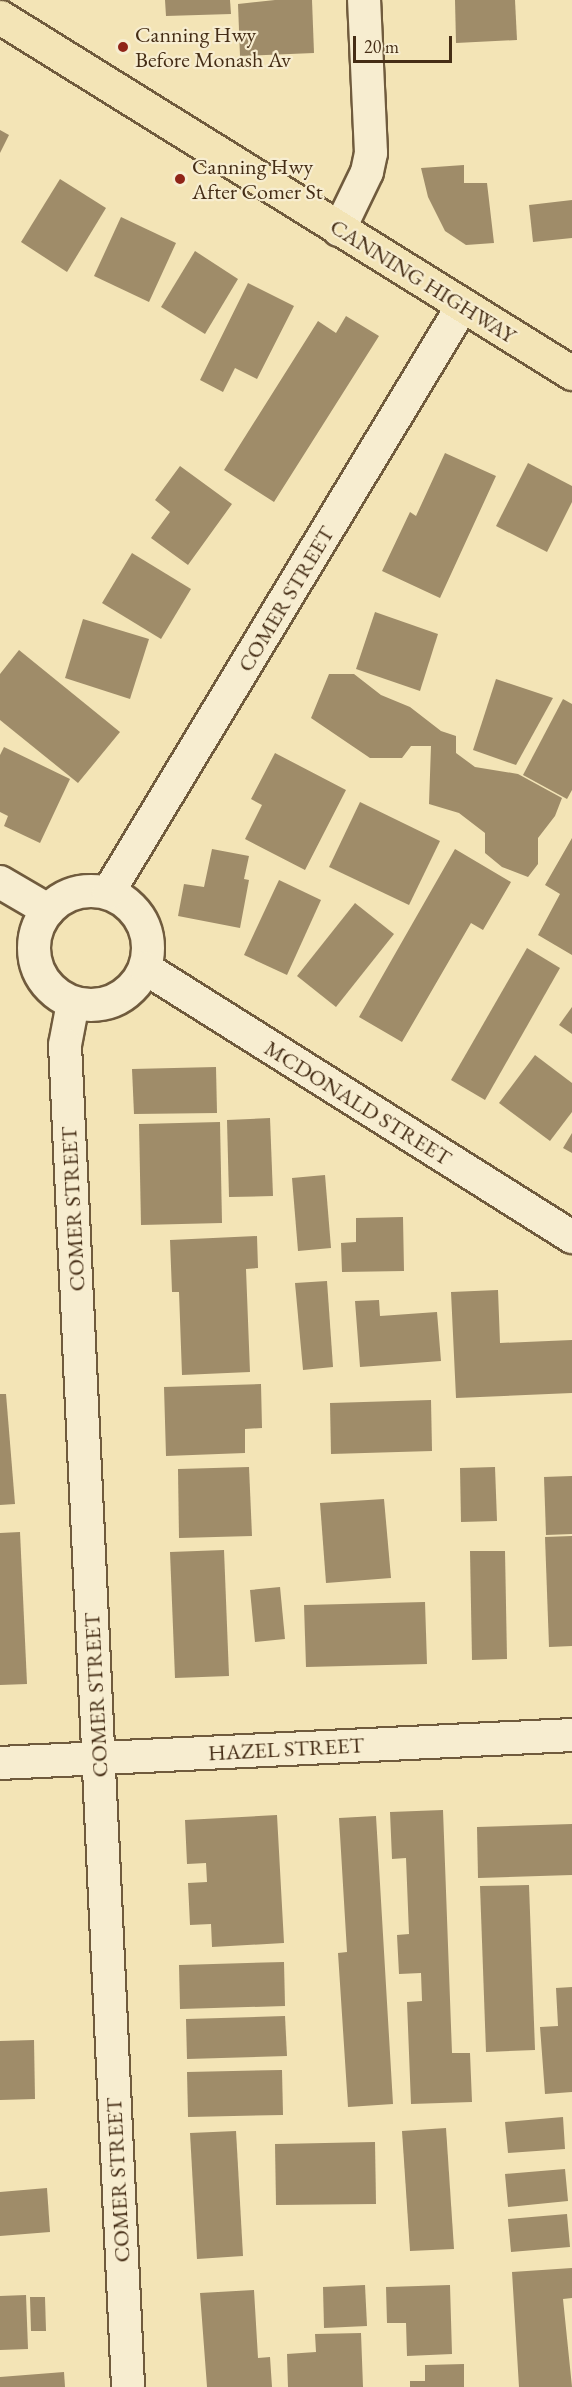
<!DOCTYPE html>
<style>
body{margin:0}
#map{position:relative;width:572px;height:2387px;overflow:hidden;background:#f3e4b6;font-family:"EB Garamond",serif}
div>[style]{position:absolute}
[style*='--x']{left:calc(var(--x)*1px);top:calc(var(--y)*1px);width:calc(var(--w)*1px);rotate:calc(var(--a)*1deg)}
.building>*{inset:0;background:#9f8c69}
.roads{filter:drop-shadow(2px 0 #705b3d) drop-shadow(-2px 0 #705b3d) drop-shadow(0 2px #705b3d) drop-shadow(0 -2px #705b3d)}
.minor>*{height:32px;margin:-16px;padding:0 16px;transform-origin:16px;border-radius:16px;background:#f7edd0}
.minor>.ring{margin:-16px;padding:0;box-sizing:content-box;background:none;border:32px solid #f7edd0;border-radius:50%}
.trunk>*{height:33px;margin:-16.5px;padding:0 16.5px;transform-origin:16.5px;border-radius:16.5px;background:#f3e4b6}
.dots>*{width:16px;height:16px;translate:-50% -50%;box-sizing:border-box;border:3px solid #f7edd0;border-radius:50%}
span{translate:-50% -50%;white-space:nowrap;text-align:center;line-height:1.15;-webkit-text-stroke:4.5px #f7edd0;paint-order:stroke}
.poi-label{font-size:22px;color:#452d15}
.left{translate:0 -50%;text-align:left}
.street-label{font-size:22px;color:#452d15}
.scale{position:absolute;left:353px;top:36px;width:99px;height:27px;box-sizing:border-box;border:3px solid #452d15;border-top:0;padding-left:8px;font-size:18px;line-height:21px;white-space:nowrap;color:#452d15;-webkit-text-stroke:4px #f7edd0;paint-order:stroke}
</style>
<div id="map">
<div class="building">
<i style="clip-path:polygon(165px 0,230px 0,231px 14px,166px 16px)"></i>
<i style="clip-path:polygon(275px 0,312px 0,314px 53px,240px 56px,238px 4px)"></i>
<i style="clip-path:polygon(455px 0,515px 0,517px 40px,456px 43px)"></i>
<i style="clip-path:polygon(0 130px,9px 135px,0 153px)"></i>
<i style="clip-path:polygon(464px 165px,464px 183px,487px 183px,494px 243px,466px 245px,445px 231px,428px 197px,421px 168px)"></i>
<i style="clip-path:polygon(60px 179px,106px 208px,67px 272px,21px 242px)"></i>
<i style="clip-path:polygon(572px 200px,572px 238px,533px 242px,529px 205px)"></i>
<i style="clip-path:polygon(121px 217px,176px 243px,149px 302px,94px 276px)"></i>
<i style="clip-path:polygon(195px 251px,238px 279px,205px 334px,161px 307px)"></i>
<i style="clip-path:polygon(248px 283px,294px 306px,257px 379px,235px 368px,223px 392px,200px 380px)"></i>
<i style="clip-path:polygon(346px 316px,379px 336px,274px 502px,224px 470px,318px 321px,336px 333px)"></i>
<i style="clip-path:polygon(445px 453px,496px 476px,440px 598px,382px 571px,410px 512px,416px 516px)"></i>
<i style="clip-path:polygon(528px 463px,572px 486px,572px 502px,547px 552px,496px 526px)"></i>
<i style="clip-path:polygon(180px 466px,232px 504px,188px 565px,151px 538px,170px 512px,155px 500px)"></i>
<i style="clip-path:polygon(132px 553px,191px 589px,161px 639px,102px 603px)"></i>
<i style="clip-path:polygon(375px 612px,438px 634px,420px 691px,356px 669px)"></i>
<i style="clip-path:polygon(83px 619px,149px 639px,130px 699px,65px 678px)"></i>
<i style="clip-path:polygon(19px 650px,120px 732px,78px 783px,0 720px,0 674px)"></i>
<i style="clip-path:polygon(329px 674px,354px 674px,381px 695px,410px 707px,441px 731px,456px 736px,456px 753px,475px 767px,518px 774px,562px 798px,555px 816px,538px 838px,538px 864px,528px 877px,502px 867px,485px 853px,485px 833px,459px 813px,429px 804px,431px 746px,411px 746px,402px 758px,370px 758px,311px 718px)"></i>
<i style="clip-path:polygon(496px 679px,553px 698px,516px 765px,473px 750px)"></i>
<i style="clip-path:polygon(563px 699px,572px 704px,572px 790px,567px 799px,523px 775px)"></i>
<i style="clip-path:polygon(4px 747px,70px 779px,40px 843px,4px 826px,8px 816px,0 812px,0 755px)"></i>
<i style="clip-path:polygon(275px 753px,346px 790px,305px 870px,245px 839px,262px 805px,251px 799px)"></i>
<i style="clip-path:polygon(360px 802px,440px 841px,409px 905px,329px 867px)"></i>
<i style="clip-path:polygon(572px 838px,572px 955px,538px 935px,560px 894px,545px 885px)"></i>
<i style="clip-path:polygon(212px 849px,249px 856px,244px 879px,249px 880px,240px 928px,178px 916px,184px 884px,204px 887px)"></i>
<i style="clip-path:polygon(455px 849px,511px 882px,483px 930px,471px 923px,402px 1042px,359px 1017px)"></i>
<i style="clip-path:polygon(279px 880px,321px 900px,287px 975px,244px 955px)"></i>
<i style="clip-path:polygon(355px 903px,394px 934px,336px 1007px,297px 976px)"></i>
<i style="clip-path:polygon(527px 948px,560px 968px,485px 1100px,451px 1080px)"></i>
<i style="clip-path:polygon(572px 1007px,572px 1034px,559px 1025px)"></i>
<i style="clip-path:polygon(535px 1055px,572px 1083px,572px 1112px,550px 1141px,499px 1103px)"></i>
<i style="clip-path:polygon(216px 1067px,217px 1113px,134px 1114px,132px 1069px)"></i>
<i style="clip-path:polygon(270px 1118px,273px 1196px,229px 1197px,227px 1120px)"></i>
<i style="clip-path:polygon(220px 1122px,222px 1223px,141px 1225px,139px 1124px)"></i>
<i style="clip-path:polygon(572px 1133px,572px 1153px,563px 1148px)"></i>
<i style="clip-path:polygon(325px 1175px,331px 1248px,298px 1251px,292px 1178px)"></i>
<i style="clip-path:polygon(403px 1217px,404px 1271px,342px 1272px,341px 1243px,356px 1242px,356px 1218px)"></i>
<i style="clip-path:polygon(257px 1236px,258px 1268px,246px 1269px,250px 1372px,182px 1375px,179px 1292px,172px 1292px,170px 1240px)"></i>
<i style="clip-path:polygon(327px 1281px,333px 1367px,303px 1370px,295px 1283px)"></i>
<i style="clip-path:polygon(498px 1290px,500px 1343px,572px 1340px,572px 1393px,456px 1398px,451px 1292px)"></i>
<i style="clip-path:polygon(379px 1300px,380px 1316px,437px 1312px,441px 1361px,360px 1367px,355px 1301px)"></i>
<i style="clip-path:polygon(261px 1384px,262px 1428px,245px 1429px,245px 1453px,166px 1456px,164px 1387px)"></i>
<i style="clip-path:polygon(0 1394px,6px 1394px,15px 1504px,0 1505px)"></i>
<i style="clip-path:polygon(431px 1400px,432px 1451px,331px 1454px,330px 1403px)"></i>
<i style="clip-path:polygon(249px 1467px,252px 1536px,179px 1538px,178px 1469px)"></i>
<i style="clip-path:polygon(495px 1467px,497px 1521px,461px 1522px,460px 1468px)"></i>
<i style="clip-path:polygon(572px 1476px,572px 1534px,546px 1535px,544px 1477px)"></i>
<i style="clip-path:polygon(384px 1499px,391px 1578px,326px 1583px,320px 1503px)"></i>
<i style="clip-path:polygon(20px 1532px,27px 1684px,0 1685px,0 1533px)"></i>
<i style="clip-path:polygon(572px 1536px,572px 1646px,549px 1647px,545px 1537px)"></i>
<i style="clip-path:polygon(224px 1550px,229px 1676px,175px 1678px,170px 1552px)"></i>
<i style="clip-path:polygon(470px 1551px,505px 1551px,507px 1659px,472px 1660px)"></i>
<i style="clip-path:polygon(280px 1587px,285px 1639px,255px 1642px,250px 1590px)"></i>
<i style="clip-path:polygon(425px 1602px,427px 1664px,306px 1667px,304px 1605px)"></i>
<i style="clip-path:polygon(443px 1810px,452px 2053px,470px 2053px,472px 2102px,411px 2104px,407px 2002px,422px 2001px,421px 1973px,399px 1974px,397px 1935px,409px 1934px,406px 1858px,392px 1859px,390px 1812px)"></i>
<i style="clip-path:polygon(277px 1815px,284px 1943px,212px 1947px,211px 1924px,190px 1925px,188px 1883px,207px 1882px,206px 1863px,187px 1864px,185px 1820px)"></i>
<i style="clip-path:polygon(376px 1816px,393px 2104px,348px 2107px,338px 1953px,347px 1952px,339px 1818px)"></i>
<i style="clip-path:polygon(572px 1824px,572px 1875px,478px 1878px,477px 1827px)"></i>
<i style="clip-path:polygon(529px 1885px,535px 2050px,486px 2052px,480px 1886px)"></i>
<i style="clip-path:polygon(284px 1962px,285px 2006px,180px 2009px,179px 1965px)"></i>
<i style="clip-path:polygon(572px 1987px,572px 2092px,545px 2094px,540px 2027px,558px 2026px,556px 1988px)"></i>
<i style="clip-path:polygon(285px 2016px,287px 2056px,187px 2059px,186px 2019px)"></i>
<i style="clip-path:polygon(34px 2040px,35px 2099px,0 2100px,0 2041px)"></i>
<i style="clip-path:polygon(282px 2070px,283px 2115px,188px 2117px,187px 2072px)"></i>
<i style="clip-path:polygon(563px 2117px,565px 2149px,508px 2153px,505px 2122px)"></i>
<i style="clip-path:polygon(446px 2128px,454px 2249px,410px 2251px,402px 2131px)"></i>
<i style="clip-path:polygon(236px 2131px,243px 2256px,197px 2259px,190px 2133px)"></i>
<i style="clip-path:polygon(375px 2142px,376px 2204px,276px 2205px,275px 2144px)"></i>
<i style="clip-path:polygon(565px 2169px,568px 2201px,508px 2207px,505px 2174px)"></i>
<i style="clip-path:polygon(47px 2188px,50px 2232px,0 2236px,0 2192px)"></i>
<i style="clip-path:polygon(567px 2214px,570px 2247px,511px 2252px,508px 2219px)"></i>
<i style="clip-path:polygon(572px 2268px,572px 2298px,563px 2299px,572px 2387px,519px 2387px,512px 2272px)"></i>
<i style="clip-path:polygon(365px 2285px,367px 2326px,324px 2328px,323px 2287px)"></i>
<i style="clip-path:polygon(450px 2285px,452px 2354px,407px 2356px,406px 2323px,387px 2323px,386px 2287px)"></i>
<i style="clip-path:polygon(254px 2290px,258px 2358px,270px 2357px,272px 2387px,207px 2387px,200px 2293px)"></i>
<i style="clip-path:polygon(26px 2295px,28px 2349px,0 2350px,0 2296px)"></i>
<i style="clip-path:polygon(30px 2297px,45px 2297px,46px 2331px,31px 2331px)"></i>
<i style="clip-path:polygon(361px 2333px,363px 2387px,288px 2387px,287px 2354px,316px 2352px,315px 2334px)"></i>
<i style="clip-path:polygon(464px 2364px,464px 2387px,410px 2387px,410px 2381px,425px 2381px,425px 2365px)"></i>
<i style="clip-path:polygon(64px 2372px,65px 2387px,0 2387px,0 2377px)"></i>
</div>
<div class="roads">
<div class="minor">
<i style="--x:339;--y:230;--w:64;--a:-64.2"></i>
<i style="--x:367;--y:172;--w:19;--a:-78"></i>
<i style="--x:371;--y:153;--w:153;--a:-92.6"></i>
<i style="--x:0;--y:882;--w:56;--a:30.3"></i>
<i class="ring" style="left:34px;top:891px;width:82px;height:82px"></i>
<i style="--x:108;--y:893;--w:687;--a:-58.88"></i>
<i style="--x:145;--y:968;--w:505;--a:32.21"></i>
<i style="--x:73;--y:1003;--w:43;--a:100.8"></i>
<i style="--x:65;--y:1045;--w:1343;--a:87.31"></i>
<i style="--x:0;--y:1763;--w:573;--a:-2.8"></i>
</div>
<div class="trunk">
<i style="--x:0;--y:17;--w:674;--a:31.9"></i>
</div>
</div>
<div class="dots">
<i style="left:123px;top:47px;background:#8f2418"></i>
<i style="left:180px;top:179px;background:#8f2418"></i>
</div>
<div class="poi-label">
<span class="left" style="left:135px;top:47px">Canning Hwy<br>Before Monash Av</span>
<span class="left" style="left:192px;top:179px">Canning Hwy<br>After Comer St</span>
</div>
<div class="street-label">
<span style="left:423px;top:281px;rotate:32deg">CANNING HIGHWAY</span>
<span style="left:286px;top:599px;rotate:-59deg">COMER STREET</span>
<span style="left:358px;top:1103px;rotate:32deg">MCDONALD STREET</span>
<span style="left:73px;top:1209px;rotate:-93deg">COMER STREET</span>
<span style="left:96px;top:1695px;rotate:-93deg">COMER STREET</span>
<span style="left:286px;top:1749px;rotate:-3deg">HAZEL STREET</span>
<span style="left:118px;top:2180px;rotate:-93deg">COMER STREET</span>
</div>
<div class="scale">20 m</div>
</div>
